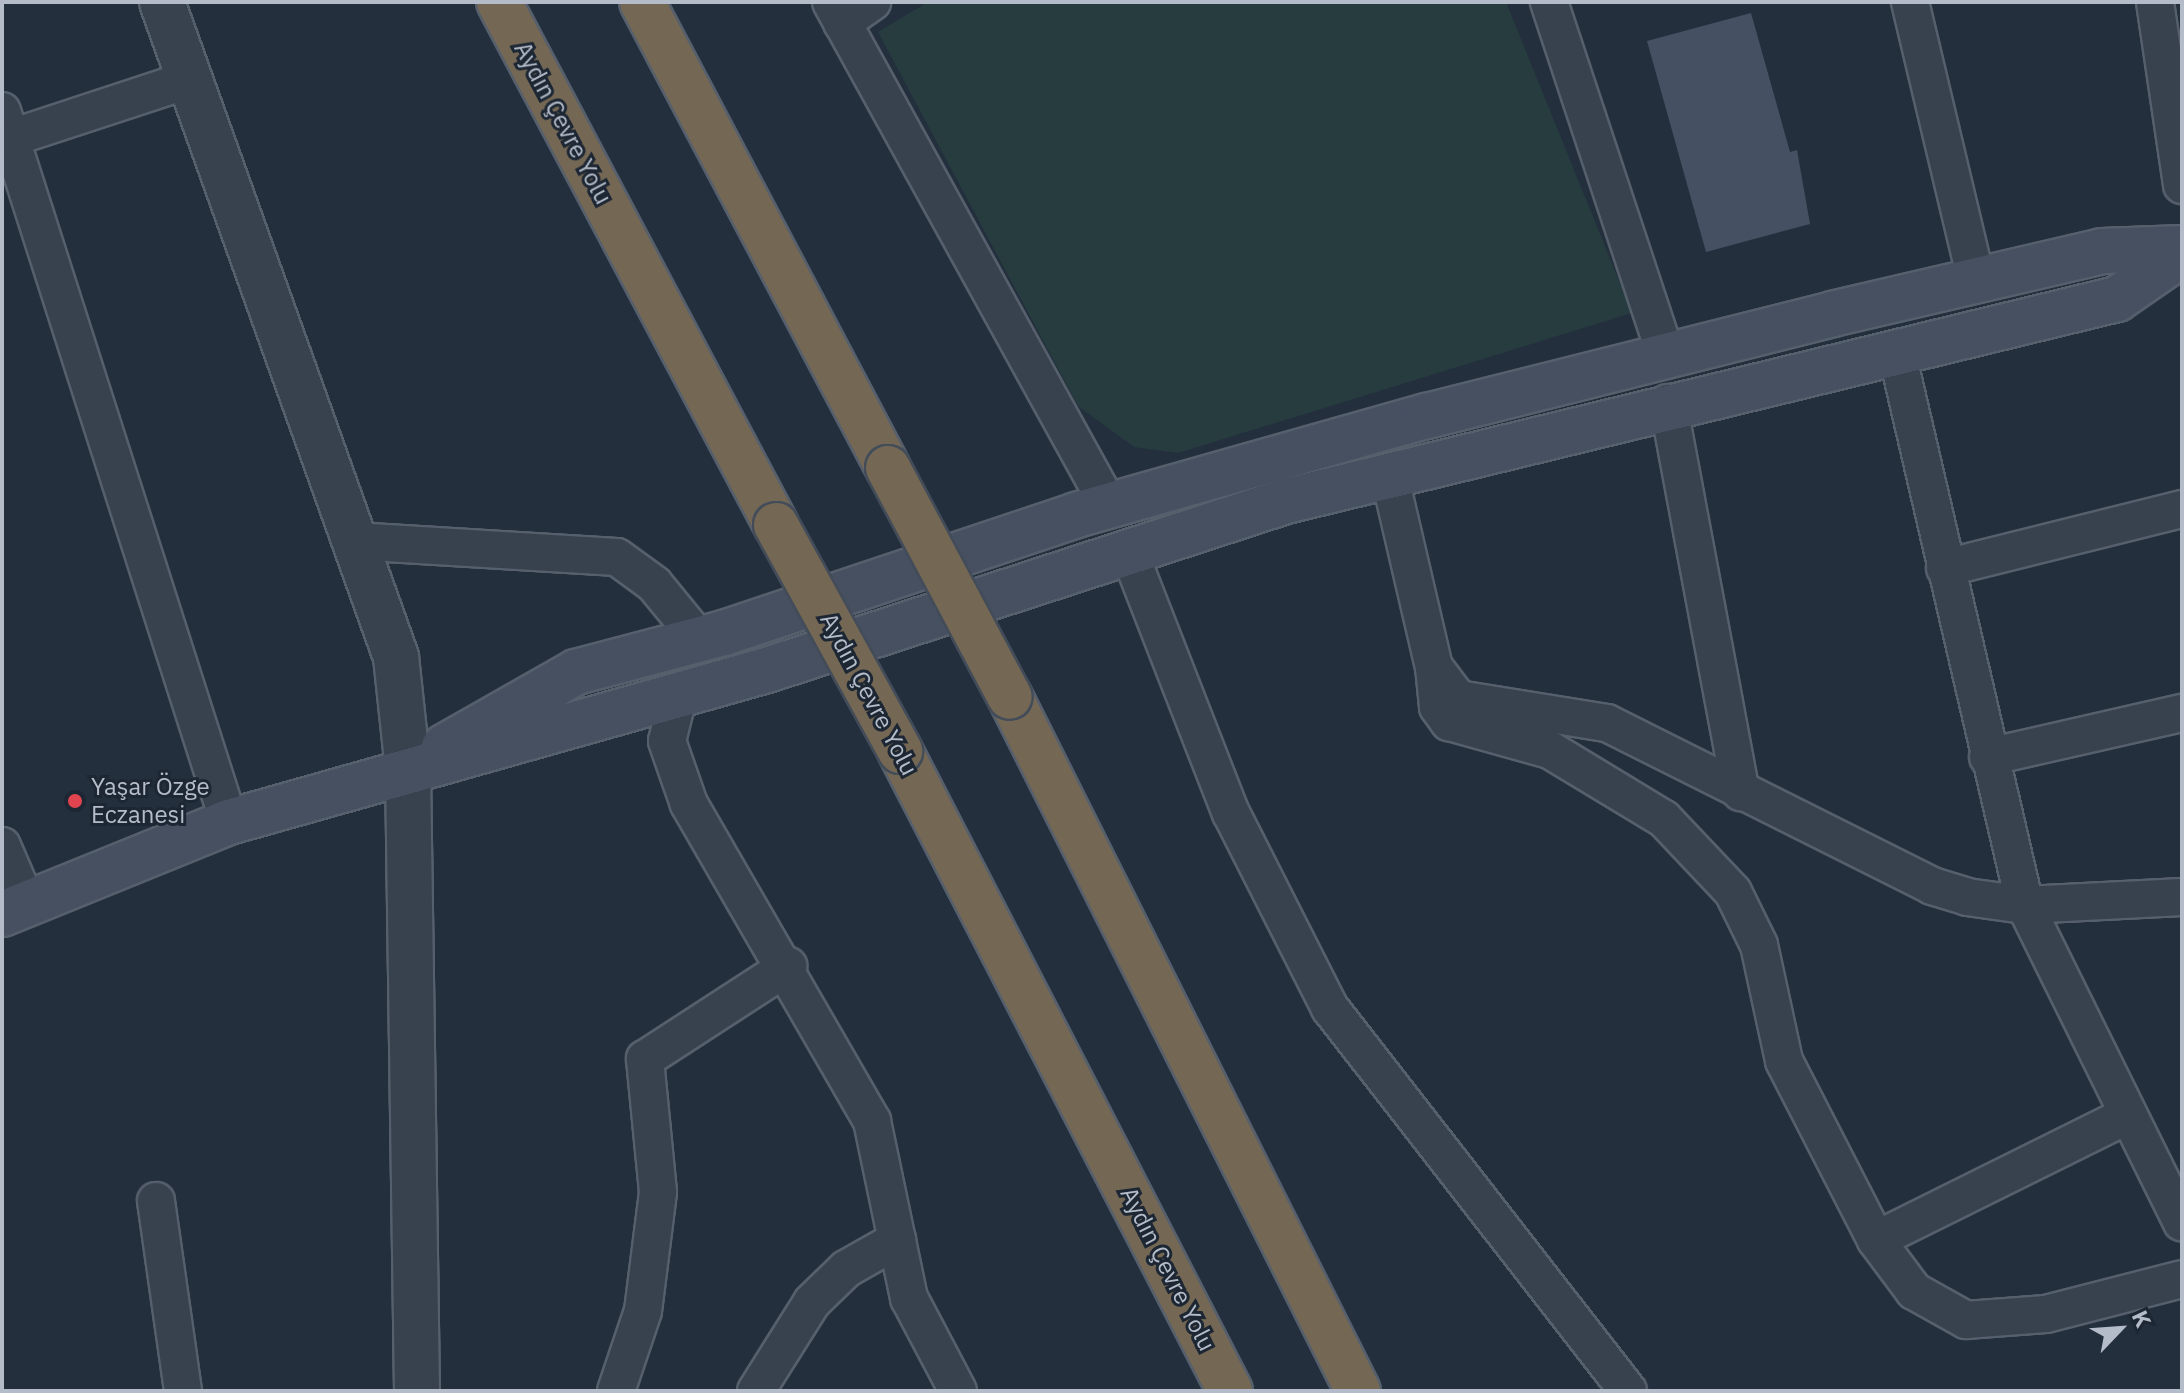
<!DOCTYPE html>
<meta charset="utf-8">
<style>
body{margin:0}
#map{position:relative;width:2184px;height:1393px;overflow:hidden;background:#242f3e;font-family:"IBM Plex Sans",sans-serif}
div>[style]{position:absolute}
[style*='--x']{left:calc(var(--x)*1px);top:calc(var(--y)*1px);width:calc(var(--w)*1px);rotate:calc(var(--a)*1deg)}
.green>*{inset:0;background:#263c3f}
.building>*{inset:0;background:#455162}
.roads{filter:drop-shadow(2px 0 #565f6c) drop-shadow(-2px 0 #565f6c) drop-shadow(0 2px #565f6c) drop-shadow(0 -2px #565f6c)}
.minor>*{height:36px;margin:-18px;padding:0 18px;transform-origin:18px;border-radius:18px;background:#38414e}
.tertiary>*{height:44px;margin:-22px;padding:0 22px;transform-origin:22px;border-radius:22px;background:#38414e}
.secondary>*{height:44px;margin:-22px;padding:0 22px;transform-origin:22px;border-radius:22px;background:#465061}
.motorway>*{height:44px;margin:-22px;padding:0 22px;transform-origin:22px;border-radius:22px;background:#746855}
.bridges{filter:drop-shadow(2px 0 #434c59) drop-shadow(-2px 0 #434c59) drop-shadow(0 2px #434c59) drop-shadow(0 -2px #434c59)}
.motorway-bridge>*{height:44px;margin:-22px;padding:0 22px;transform-origin:22px;border-radius:22px;background:#746855}
.dots>*{width:22px;height:22px;translate:-50% -50%;box-sizing:border-box;border:4px solid #1d2633;border-radius:50%}
span{translate:-50% -50%;white-space:nowrap;text-align:center;line-height:1.15;-webkit-text-stroke:6px #1d2633;paint-order:stroke}
.street-label{font-size:24px;color:#b4bcc9}
.poi-label{font-size:24px;color:#b4bcc9}
.left{translate:0 -50%;text-align:left}
.frame{position:absolute;inset:0;border:4px solid #b4bcc9;pointer-events:none}
.north{position:absolute;left:2080px;top:1289px;width:80px;height:80px;-webkit-text-stroke:6px #1d2633;paint-order:stroke;rotate:65deg;font-size:22px;font-weight:700;line-height:32px;text-align:center;color:#b4bcc9}
.north::after{content:'';display:block;margin:auto;width:28px;height:36px;background:#b4bcc9;clip-path:polygon(50% 0,100% 100%,50% 72%,0 100%)}
</style>
<div id="map">
<div class="green">
<i style="clip-path:polygon(928px 2px,1506px 2px,1632px 313px,1178px 453px,1134px 447px,1078px 406px,878px 32px)"></i>
</div>
<div class="building">
<i style="clip-path:polygon(1751px 13px,1790px 152px,1797px 150px,1810px 224px,1706px 252px,1647px 41px)"></i>
</div>
<div class="roads">
<div class="minor">
<i style="--x:831;--y:2;--w:576;--a:61.12"></i>
<i style="--x:1549;--y:2;--w:373;--a:71.7"></i>
<i style="--x:1910;--y:2;--w:286;--a:76.6"></i>
<i style="--x:2155;--y:2;--w:185;--a:81.6"></i>
<i style="--x:842;--y:23;--w:37;--a:-35"></i>
<i style="--x:2;--y:111;--w:746;--a:72.29"></i>
<i style="--x:11;--y:138;--w:188;--a:-18.2"></i>
<i style="--x:1896;--y:349;--w:571;--a:76.94"></i>
<i style="--x:2025;--y:905;--w:354;--a:63.7"></i>
<i style="--x:1668;--y:403;--w:396;--a:79.4"></i>
<i style="--x:1389;--y:474;--w:198;--a:76.9"></i>
<i style="--x:1434;--y:667;--w:40;--a:53"></i>
<i style="--x:1458;--y:699;--w:151;--a:9.2"></i>
<i style="--x:1607;--y:723;--w:364;--a:26.6"></i>
<i style="--x:1932;--y:886;--w:37;--a:17"></i>
<i style="--x:1967;--y:897;--w:59;--a:7.9"></i>
<i style="--x:2025;--y:905;--w:157;--a:-2.9"></i>
<i style="--x:354;--y:541;--w:263;--a:3.5"></i>
<i style="--x:617;--y:557;--w:46;--a:36.1"></i>
<i style="--x:654;--y:584;--w:71;--a:50.7"></i>
<i style="--x:1129;--y:552;--w:280;--a:68.7"></i>
<i style="--x:1231;--y:813;--w:219;--a:63.1"></i>
<i style="--x:1330;--y:1008;--w:485;--a:52.1"></i>
<i style="--x:1945;--y:568;--w:244;--a:-14"></i>
<i style="--x:1434;--y:667;--w:40;--a:84.3"></i>
<i style="--x:1438;--y:707;--w:19;--a:54"></i>
<i style="--x:1449;--y:722;--w:105;--a:15.5"></i>
<i style="--x:1550;--y:750;--w:133;--a:31.2"></i>
<i style="--x:1664;--y:819;--w:100;--a:46.6"></i>
<i style="--x:1733;--y:892;--w:59;--a:63.9"></i>
<i style="--x:1759;--y:945;--w:119;--a:77.8"></i>
<i style="--x:1784;--y:1061;--w:201;--a:62.8"></i>
<i style="--x:1876;--y:1240;--w:64;--a:53.3"></i>
<i style="--x:1914;--y:1291;--w:60;--a:29.1"></i>
<i style="--x:1966;--y:1320;--w:80;--a:-4.3"></i>
<i style="--x:2046;--y:1314;--w:140;--a:-14.4"></i>
<i style="--x:678;--y:697;--w:45;--a:104"></i>
<i style="--x:667;--y:741;--w:67;--a:70.8"></i>
<i style="--x:689;--y:804;--w:366;--a:60"></i>
<i style="--x:872;--y:1121;--w:181;--a:78.2"></i>
<i style="--x:909;--y:1298;--w:105;--a:62.2"></i>
<i style="--x:1988;--y:757;--w:199;--a:-12.8"></i>
<i style="--x:2;--y:846;--w:63;--a:66.7"></i>
<i style="--x:156;--y:1201;--w:192;--a:81.9"></i>
<i style="--x:1876;--y:1240;--w:281;--a:-26.4"></i>
<i style="--x:616;--y:1391;--w:84;--a:-71.4"></i>
<i style="--x:643;--y:1311;--w:120;--a:-82.8"></i>
<i style="--x:658;--y:1192;--w:134;--a:-95.6"></i>
<i style="--x:645;--y:1059;--w:171;--a:-33"></i>
<i style="--x:756;--y:1391;--w:105;--a:-57.8"></i>
<i style="--x:812;--y:1302;--w:47;--a:-44.1"></i>
<i style="--x:846;--y:1269;--w:59;--a:-29.6"></i>
</div>
<div class="tertiary">
<i style="--x:162;--y:2;--w:696;--a:70.34"></i>
<i style="--x:396;--y:657;--w:114;--a:83.9"></i>
<i style="--x:408;--y:770;--w:621;--a:89.17"></i>
</div>
<div class="secondary">
<i style="--x:444;--y:747;--w:152;--a:-29.6"></i>
<i style="--x:576;--y:672;--w:153;--a:-14.8"></i>
<i style="--x:724;--y:633;--w:371;--a:-18.5"></i>
<i style="--x:1076;--y:515;--w:365;--a:-15.8"></i>
<i style="--x:1427;--y:416;--w:418;--a:-14.1"></i>
<i style="--x:1832;--y:314;--w:277;--a:-13.1"></i>
<i style="--x:2102;--y:251;--w:80;--a:-2.1"></i>
<i style="--x:2;--y:914;--w:245;--a:-22.1"></i>
<i style="--x:229;--y:822;--w:559;--a:-15.78"></i>
<i style="--x:767;--y:670;--w:546;--a:-18.04"></i>
<i style="--x:1286;--y:501;--w:855;--a:-13.66"></i>
<i style="--x:2117;--y:299;--w:79;--a:-34.7"></i>
</div>
<div class="motorway">
<i style="--x:499;--y:2;--w:592;--a:62.09"></i>
<i style="--x:642;--y:2;--w:527;--a:62.17"></i>
<i style="--x:1010;--y:697;--w:776;--a:63.37"></i>
<i style="--x:900;--y:751;--w:720;--a:62.72"></i>
</div>
</div>
<div class="bridges">
<div class="motorway-bridge">
<i style="--x:888;--y:468;--w:259;--a:62"></i>
<i style="--x:776;--y:525;--w:258;--a:61.2"></i>
</div>
</div>
<div class="dots">
<i style="left:75px;top:801px;background:#e0444e"></i>
</div>
<div class="street-label">
<span style="left:563px;top:123px;rotate:62deg">Aydın Çevre Yolu</span>
<span style="left:869px;top:694px;rotate:62deg">Aydın Çevre Yolu</span>
<span style="left:1168px;top:1269px;rotate:63deg">Aydın Çevre Yolu</span>
</div>
<div class="poi-label">
<span class="left" style="left:91px;top:801px">Yaşar Özge<br>Eczanesi</span>
</div>
<div class="frame"></div>
<div class="north">K</div>
</div>
